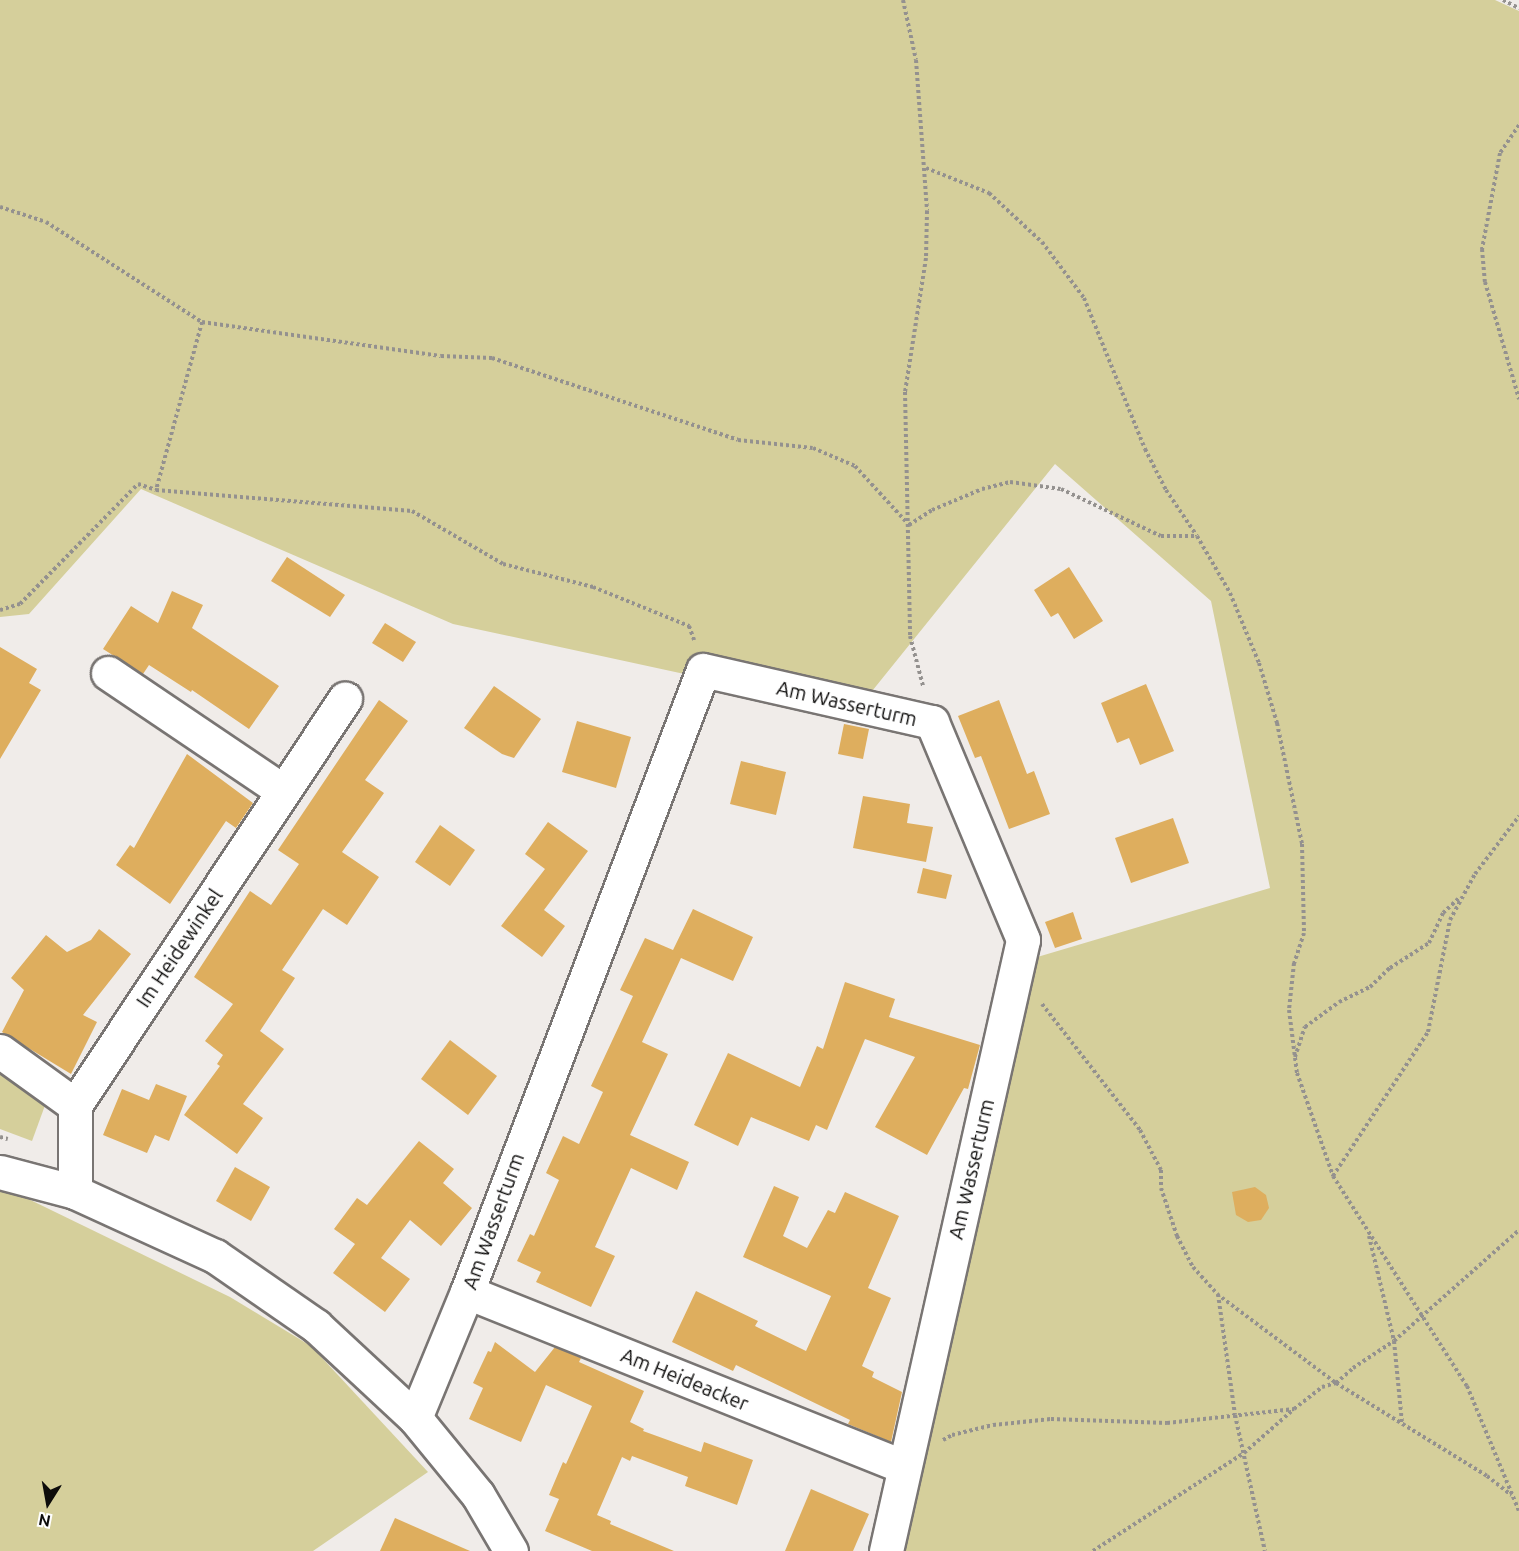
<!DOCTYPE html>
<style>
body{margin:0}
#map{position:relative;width:1519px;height:1551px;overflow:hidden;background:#f0ece9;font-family:Ubuntu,sans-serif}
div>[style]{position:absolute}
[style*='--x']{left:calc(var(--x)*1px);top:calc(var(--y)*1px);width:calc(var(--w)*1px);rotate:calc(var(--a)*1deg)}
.green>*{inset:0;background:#d5cf9b}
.building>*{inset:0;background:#deae5e}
.path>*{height:4px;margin-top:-2px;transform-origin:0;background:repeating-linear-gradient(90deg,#94918f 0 3px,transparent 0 6px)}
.roads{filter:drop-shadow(2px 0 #797573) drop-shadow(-2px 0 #797573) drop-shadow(0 2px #797573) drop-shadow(0 -2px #797573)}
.minor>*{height:33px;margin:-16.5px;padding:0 16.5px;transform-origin:16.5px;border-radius:16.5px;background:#fff}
.tertiary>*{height:33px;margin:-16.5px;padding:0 16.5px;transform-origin:16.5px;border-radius:16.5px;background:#fff}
span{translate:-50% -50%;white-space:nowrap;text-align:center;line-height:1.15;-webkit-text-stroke:4.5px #fff;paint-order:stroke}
.street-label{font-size:20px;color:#0d0c0b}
.north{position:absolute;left:18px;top:1473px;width:60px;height:60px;-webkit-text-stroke:4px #fff;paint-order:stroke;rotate:191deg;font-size:16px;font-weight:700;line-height:24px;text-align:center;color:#0d0c0b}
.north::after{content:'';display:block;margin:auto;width:21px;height:27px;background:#0d0c0b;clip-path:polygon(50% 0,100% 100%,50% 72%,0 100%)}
</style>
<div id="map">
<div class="green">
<i style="clip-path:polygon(0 0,1495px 0,1519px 11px,1519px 1551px,894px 1551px,1034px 958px,1270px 888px,1211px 601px,1055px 464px,856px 711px,453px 624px,141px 489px,29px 614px,0 617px)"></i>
<i style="clip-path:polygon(0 1059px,51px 1089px,32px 1141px,0 1129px)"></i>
<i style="clip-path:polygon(0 1189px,14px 1192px,230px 1297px,311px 1346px,428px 1472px,313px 1551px,0 1551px)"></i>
</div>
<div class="building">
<i style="clip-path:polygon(287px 557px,345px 595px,330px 617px,271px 581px)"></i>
<i style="clip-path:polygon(1069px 567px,1103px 621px,1074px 639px,1058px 613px,1051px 617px,1034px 590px)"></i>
<i style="clip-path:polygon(172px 591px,203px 605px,192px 628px,279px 686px,249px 729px,192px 690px,191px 692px,149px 665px,143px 674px,103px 649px,131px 606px,158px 623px)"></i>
<i style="clip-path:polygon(385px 623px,416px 642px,403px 662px,372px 643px)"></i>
<i style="clip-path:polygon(0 647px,37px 669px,29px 683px,41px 690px,0 759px)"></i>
<i style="clip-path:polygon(1146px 684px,1174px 751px,1140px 765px,1129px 738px,1117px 743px,1101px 703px)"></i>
<i style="clip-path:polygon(494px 686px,541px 719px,514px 758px,502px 754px,464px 728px)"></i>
<i style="clip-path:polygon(379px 700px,408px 721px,365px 780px,384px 793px,342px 852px,379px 877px,347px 925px,323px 909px,282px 970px,295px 978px,260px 1031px,284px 1049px,243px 1104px,263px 1118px,237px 1154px,184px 1115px,220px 1066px,217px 1064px,223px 1055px,205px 1041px,233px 1004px,194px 977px,250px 891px,271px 905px,299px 864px,278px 850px)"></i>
<i style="clip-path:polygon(999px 700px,1027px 774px,1034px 771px,1050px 814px,1009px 829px,981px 756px,975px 758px,958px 716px)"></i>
<i style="clip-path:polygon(577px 721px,631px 737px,616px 788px,562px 772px)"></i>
<i style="clip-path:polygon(844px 724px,869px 729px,863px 759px,838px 754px)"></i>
<i style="clip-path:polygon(187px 754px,253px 803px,236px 828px,226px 821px,170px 904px,116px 865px,130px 845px,134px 848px)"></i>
<i style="clip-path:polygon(741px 761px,786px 772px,776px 815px,730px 804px)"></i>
<i style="clip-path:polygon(863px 796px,910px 804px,907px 823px,933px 827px,926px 862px,853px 848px)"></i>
<i style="clip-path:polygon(1173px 818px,1189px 863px,1131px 883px,1115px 838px)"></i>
<i style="clip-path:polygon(548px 822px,588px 851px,544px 910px,565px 926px,542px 957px,501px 926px,545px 869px,525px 854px)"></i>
<i style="clip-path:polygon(440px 825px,475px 850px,450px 886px,415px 862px)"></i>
<i style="clip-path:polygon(923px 868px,952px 875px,946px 899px,917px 893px)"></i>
<i style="clip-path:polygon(693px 909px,753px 937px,733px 981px,681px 958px,642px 1042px,668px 1054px,630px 1135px,689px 1162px,677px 1190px,631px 1168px,595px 1247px,615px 1256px,591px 1307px,536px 1282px,541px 1272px,517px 1261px,530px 1234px,534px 1236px,559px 1180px,546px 1173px,563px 1136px,579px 1144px,603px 1092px,591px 1086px,633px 996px,620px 990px,645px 938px,673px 950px)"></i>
<i style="clip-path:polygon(1073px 912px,1082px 939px,1055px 948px,1045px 922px)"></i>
<i style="clip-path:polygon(99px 929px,131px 954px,83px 1015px,97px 1022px,71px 1074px,2px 1032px,24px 990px,11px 978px,46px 935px,67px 952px,91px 940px)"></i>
<i style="clip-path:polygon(845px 982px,895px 999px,889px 1017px,980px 1045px,968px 1089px,964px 1088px,927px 1155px,875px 1127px,915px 1057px,865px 1039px,827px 1130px,816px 1125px,809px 1141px,751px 1117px,738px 1146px,694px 1125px,728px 1053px,800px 1087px,817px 1046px,823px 1049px)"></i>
<i style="clip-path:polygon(450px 1040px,497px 1076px,468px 1115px,421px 1079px)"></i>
<i style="clip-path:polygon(156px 1084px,187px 1096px,169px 1141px,155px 1135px,147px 1153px,103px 1135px,122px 1089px,149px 1100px)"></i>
<i style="clip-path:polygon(419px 1141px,454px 1169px,443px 1183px,472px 1208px,441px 1246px,410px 1220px,381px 1258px,410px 1279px,385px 1312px,333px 1273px,355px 1244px,334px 1229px,357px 1198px,367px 1205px)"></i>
<i style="clip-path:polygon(235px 1167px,270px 1187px,251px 1221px,216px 1201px)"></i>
<i style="clip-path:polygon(774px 1186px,799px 1197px,783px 1236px,807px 1248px,828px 1210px,835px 1213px,845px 1192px,899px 1216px,868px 1288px,891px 1298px,862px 1366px,874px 1372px,872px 1377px,902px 1392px,891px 1442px,848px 1424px,850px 1420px,736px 1365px,733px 1371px,672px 1342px,696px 1291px,758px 1321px,755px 1326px,806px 1351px,831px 1296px,743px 1257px)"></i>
<i style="clip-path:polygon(1255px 1187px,1266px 1195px,1269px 1208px,1261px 1220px,1248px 1222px,1236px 1215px,1232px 1192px)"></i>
<i style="clip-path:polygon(495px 1342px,535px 1372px,555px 1347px,581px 1358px,579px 1362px,644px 1391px,630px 1422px,644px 1429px,643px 1431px,701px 1452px,704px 1442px,753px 1460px,737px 1505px,685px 1486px,688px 1477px,632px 1456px,630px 1461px,622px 1457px,597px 1515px,611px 1521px,610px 1524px,674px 1551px,592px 1551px,545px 1531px,559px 1499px,549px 1495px,563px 1462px,566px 1464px,592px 1406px,546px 1385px,521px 1442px,469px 1419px,483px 1388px,473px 1383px,488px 1351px,491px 1352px)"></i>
<i style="clip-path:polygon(811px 1489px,869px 1514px,853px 1551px,785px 1551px)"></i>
<i style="clip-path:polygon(395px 1518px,470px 1551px,380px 1551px)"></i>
</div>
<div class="path">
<i style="--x:903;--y:0;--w:61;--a:77.8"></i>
<i style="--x:916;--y:60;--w:151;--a:85.8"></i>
<i style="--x:927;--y:211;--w:47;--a:91.2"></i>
<i style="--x:926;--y:258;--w:136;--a:98.9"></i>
<i style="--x:905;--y:392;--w:244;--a:88.8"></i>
<i style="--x:910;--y:636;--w:52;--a:75.4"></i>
<i style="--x:1503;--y:0;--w:18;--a:27"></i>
<i style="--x:1519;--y:125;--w:34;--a:124"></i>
<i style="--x:1500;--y:153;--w:98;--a:100.6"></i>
<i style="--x:1482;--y:249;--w:33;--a:85"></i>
<i style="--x:1485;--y:282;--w:122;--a:73.8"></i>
<i style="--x:926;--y:168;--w:68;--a:21.6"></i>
<i style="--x:989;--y:193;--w:72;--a:42.8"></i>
<i style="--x:1042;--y:242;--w:70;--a:53.1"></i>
<i style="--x:1084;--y:298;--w:163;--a:68"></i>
<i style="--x:1145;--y:449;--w:46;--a:62.9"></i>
<i style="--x:1166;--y:490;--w:55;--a:56"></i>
<i style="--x:1197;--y:536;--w:66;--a:59.9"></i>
<i style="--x:1230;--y:593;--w:76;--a:67.5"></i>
<i style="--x:1259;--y:663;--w:63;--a:73.3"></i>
<i style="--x:1277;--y:723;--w:124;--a:78.3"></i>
<i style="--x:1302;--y:844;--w:89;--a:88.7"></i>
<i style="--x:1304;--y:933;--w:32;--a:108"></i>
<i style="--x:1294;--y:963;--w:47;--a:96.1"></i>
<i style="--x:1289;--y:1010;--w:64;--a:82.8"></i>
<i style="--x:1297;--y:1073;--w:109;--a:70.7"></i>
<i style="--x:1333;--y:1176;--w:249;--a:57.5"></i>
<i style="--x:1467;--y:1386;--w:135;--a:67.4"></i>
<i style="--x:0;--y:207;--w:48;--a:18.1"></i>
<i style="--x:46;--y:222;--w:185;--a:32.7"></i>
<i style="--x:202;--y:322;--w:174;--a:105.3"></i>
<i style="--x:156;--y:490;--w:257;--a:4.7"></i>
<i style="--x:412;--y:511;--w:105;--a:30.2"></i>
<i style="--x:503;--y:564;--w:93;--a:14.3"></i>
<i style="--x:593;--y:587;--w:104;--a:22.1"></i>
<i style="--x:689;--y:626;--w:15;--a:70"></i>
<i style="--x:202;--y:322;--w:241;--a:8.1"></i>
<i style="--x:441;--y:356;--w:51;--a:2.2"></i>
<i style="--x:492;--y:358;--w:259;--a:18.4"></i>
<i style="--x:738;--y:440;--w:75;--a:6.1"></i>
<i style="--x:813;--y:448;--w:46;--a:23.2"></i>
<i style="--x:855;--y:466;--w:80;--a:47.5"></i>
<i style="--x:909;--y:525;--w:27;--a:-33"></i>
<i style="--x:932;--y:510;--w:54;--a:-22.8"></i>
<i style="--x:982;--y:489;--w:29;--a:-14"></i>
<i style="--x:1010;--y:482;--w:51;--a:7.8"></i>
<i style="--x:1061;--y:489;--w:110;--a:25.2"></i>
<i style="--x:1161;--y:536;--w:35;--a:0"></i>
<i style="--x:0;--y:610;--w:21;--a:-17"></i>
<i style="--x:20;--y:604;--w:168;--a:-45.5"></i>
<i style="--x:138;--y:484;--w:19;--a:18"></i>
<i style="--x:1042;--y:1004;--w:160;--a:52.1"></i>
<i style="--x:1140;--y:1130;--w:45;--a:62.3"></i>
<i style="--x:1161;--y:1170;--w:18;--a:90"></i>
<i style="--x:1161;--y:1188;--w:51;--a:71.6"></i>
<i style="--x:1177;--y:1236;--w:35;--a:63"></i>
<i style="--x:1193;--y:1267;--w:36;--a:48"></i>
<i style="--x:1217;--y:1294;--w:149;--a:36.8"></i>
<i style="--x:1336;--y:1383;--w:177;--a:31.6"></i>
<i style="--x:1487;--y:1476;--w:31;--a:38"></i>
<i style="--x:1295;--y:1057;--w:32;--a:-72"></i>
<i style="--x:1305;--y:1027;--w:42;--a:-36.3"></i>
<i style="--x:1339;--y:1002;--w:34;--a:-26"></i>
<i style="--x:1370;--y:987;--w:28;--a:-44"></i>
<i style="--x:1390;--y:968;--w:46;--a:-32.7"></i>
<i style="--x:1429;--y:943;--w:33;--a:-65"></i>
<i style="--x:1443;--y:913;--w:23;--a:-43"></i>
<i style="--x:0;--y:1137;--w:8;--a:14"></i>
<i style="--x:1333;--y:1176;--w:173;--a:-56.6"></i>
<i style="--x:1428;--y:1032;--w:114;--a:-78.9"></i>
<i style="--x:1450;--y:920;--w:52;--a:-61.5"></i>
<i style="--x:1475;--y:874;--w:73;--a:-52.8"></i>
<i style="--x:1369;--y:1236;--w:108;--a:76.6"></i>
<i style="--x:1394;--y:1341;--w:82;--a:84.4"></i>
<i style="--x:1218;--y:1294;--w:122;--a:82"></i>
<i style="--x:1235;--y:1415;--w:139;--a:77.6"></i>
<i style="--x:943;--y:1440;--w:10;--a:-29"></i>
<i style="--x:952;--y:1435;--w:42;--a:-13.7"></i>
<i style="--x:993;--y:1425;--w:58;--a:-5.9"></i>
<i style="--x:1051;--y:1419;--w:116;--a:2"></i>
<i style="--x:1167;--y:1423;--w:128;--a:-6.3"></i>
<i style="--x:1294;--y:1409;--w:36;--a:-38"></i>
<i style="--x:1322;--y:1387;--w:15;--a:-16"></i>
<i style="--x:1336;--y:1383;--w:23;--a:-41"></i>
<i style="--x:1353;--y:1368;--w:49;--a:-33.4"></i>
<i style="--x:1394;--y:1341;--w:167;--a:-41.6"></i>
<i style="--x:1093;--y:1551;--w:180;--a:-33"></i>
<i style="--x:1244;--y:1453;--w:65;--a:-41.3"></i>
</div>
<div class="roads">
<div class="minor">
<i style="--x:108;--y:673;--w:211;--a:34"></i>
<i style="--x:0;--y:1051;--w:92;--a:35.8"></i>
<i style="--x:75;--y:1192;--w:87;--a:-90"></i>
<i style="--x:75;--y:1105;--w:488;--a:-56.4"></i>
<i style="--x:467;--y:1292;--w:471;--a:21.8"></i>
<i style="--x:415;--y:1418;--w:136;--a:-67.6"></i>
<i style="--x:467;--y:1292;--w:665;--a:-69.22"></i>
<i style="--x:703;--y:670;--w:235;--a:12.8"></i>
<i style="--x:932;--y:722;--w:236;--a:67.3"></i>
<i style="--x:1023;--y:940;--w:626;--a:102.64"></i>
</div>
<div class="tertiary">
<i style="--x:0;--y:1172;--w:78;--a:14.9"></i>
<i style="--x:75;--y:1192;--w:154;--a:24.6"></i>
<i style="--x:215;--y:1256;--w:123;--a:34.7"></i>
<i style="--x:316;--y:1326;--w:135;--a:42.9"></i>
<i style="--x:415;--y:1418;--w:99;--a:50.7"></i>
<i style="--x:478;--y:1495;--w:65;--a:59.5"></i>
</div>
</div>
<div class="street-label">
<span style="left:847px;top:703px;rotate:13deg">Am Wasserturm</span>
<span style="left:179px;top:948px;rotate:-56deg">Im Heidewinkel</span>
<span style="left:971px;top:1169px;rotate:-77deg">Am Wasserturm</span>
<span style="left:493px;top:1221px;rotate:-70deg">Am Wasserturm</span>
<span style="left:685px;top:1379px;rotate:22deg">Am Heideacker</span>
</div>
<div class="north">N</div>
</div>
